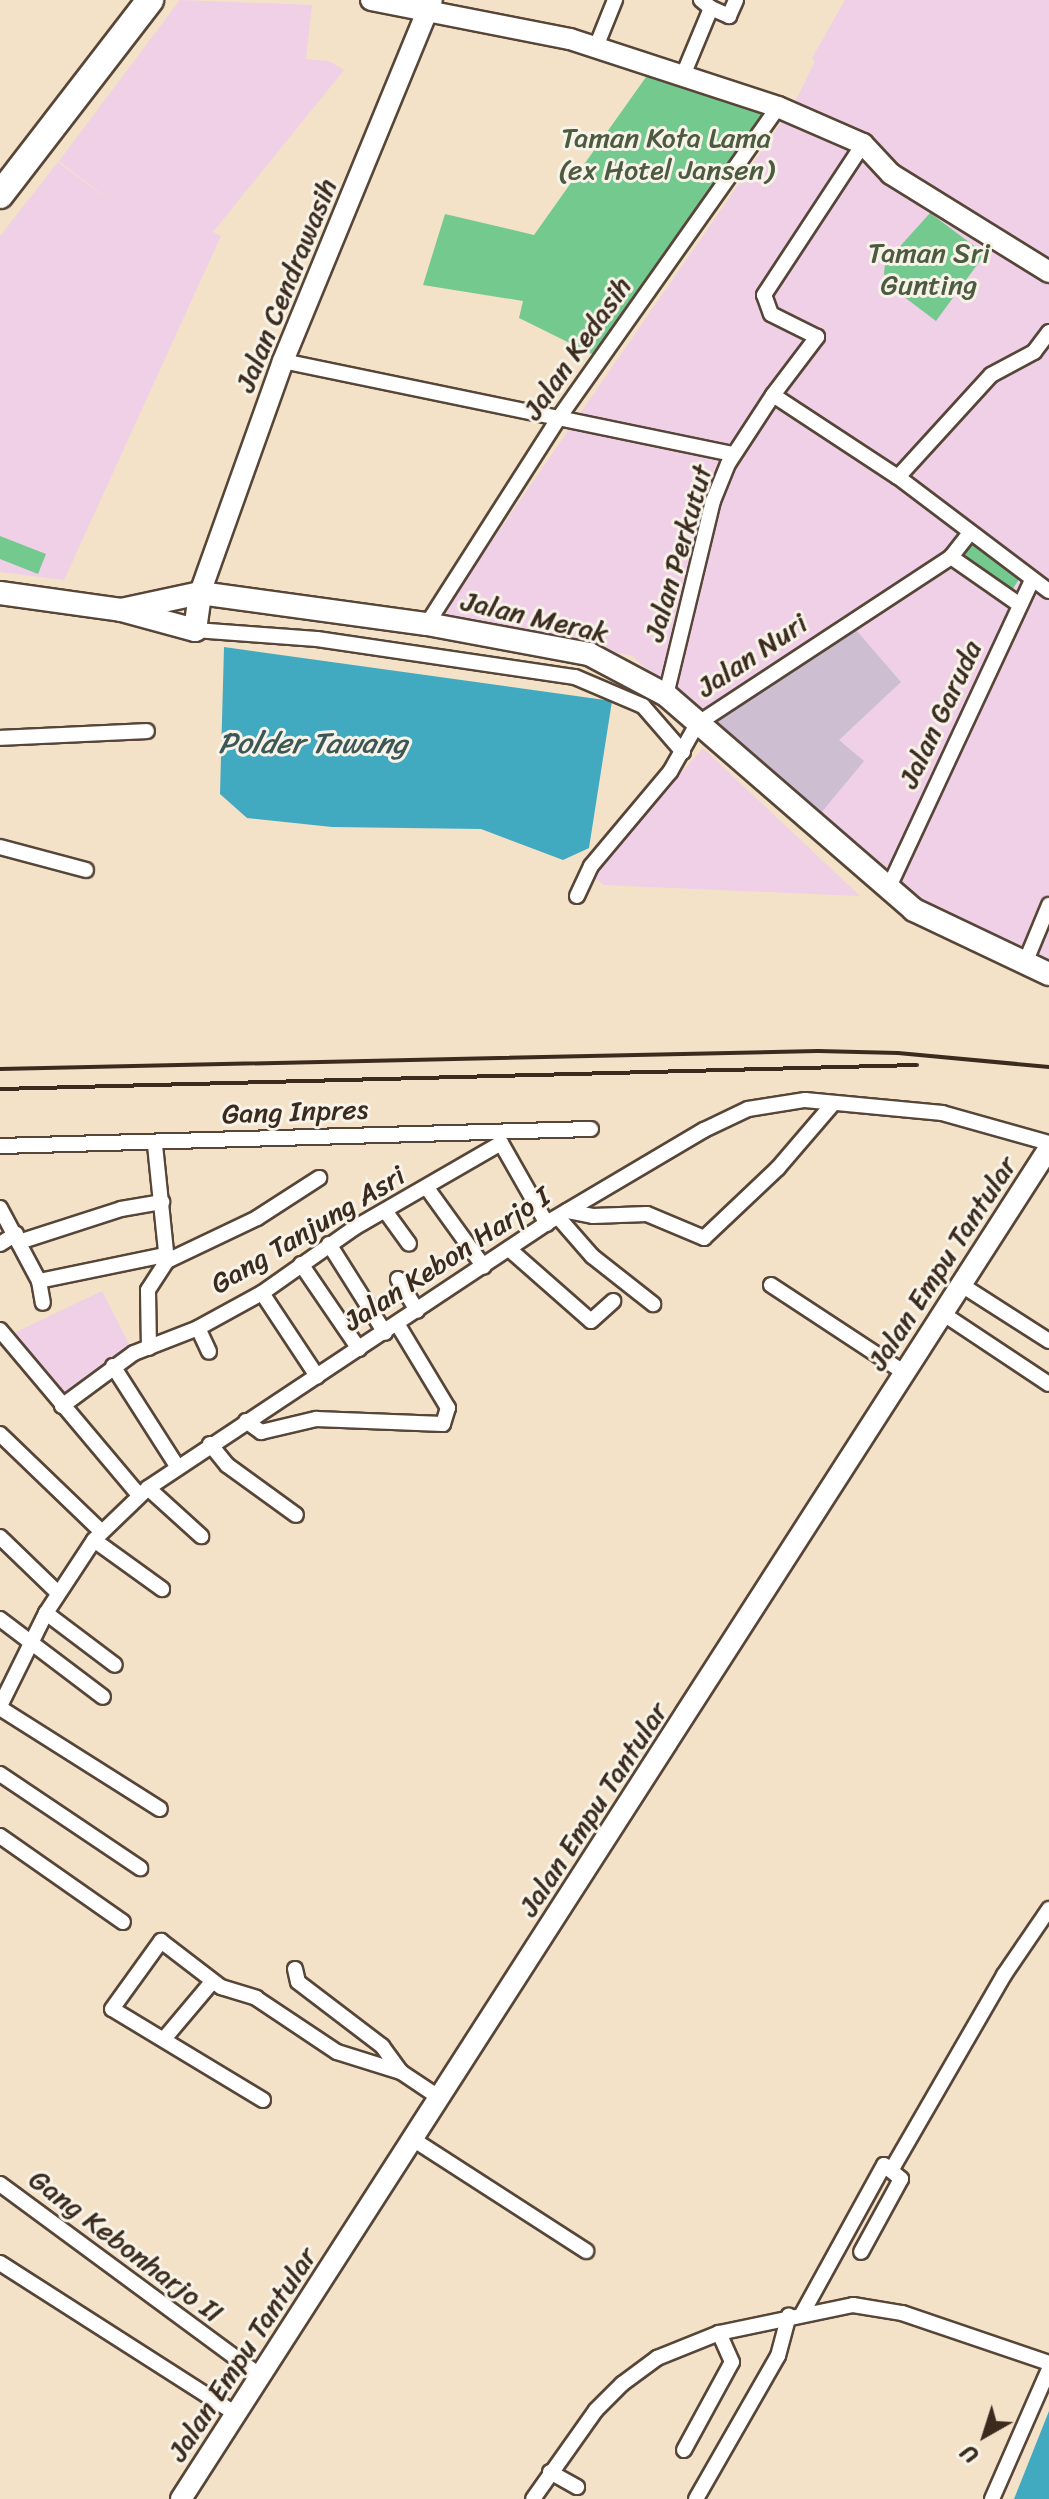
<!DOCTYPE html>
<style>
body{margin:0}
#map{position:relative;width:1049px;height:2499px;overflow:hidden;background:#f3e2c8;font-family:Sriracha,sans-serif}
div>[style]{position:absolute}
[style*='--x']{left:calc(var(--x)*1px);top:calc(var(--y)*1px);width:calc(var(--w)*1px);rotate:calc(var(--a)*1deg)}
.built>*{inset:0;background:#efd0e6}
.industrial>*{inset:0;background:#cdbed2}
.green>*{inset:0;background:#74c98e}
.water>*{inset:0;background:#41aac0}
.roads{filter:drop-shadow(2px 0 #574638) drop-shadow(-2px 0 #574638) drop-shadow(0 2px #574638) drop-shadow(0 -2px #574638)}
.street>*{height:14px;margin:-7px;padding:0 7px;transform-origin:7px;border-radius:7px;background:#fff}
.secondary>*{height:20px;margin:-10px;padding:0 10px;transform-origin:10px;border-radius:10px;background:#fff}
.primary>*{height:22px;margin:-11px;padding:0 11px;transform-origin:11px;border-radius:11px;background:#fff}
.highway>*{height:26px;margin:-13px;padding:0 13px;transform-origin:13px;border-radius:13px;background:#fff}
.rail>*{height:4px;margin:-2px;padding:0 2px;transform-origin:2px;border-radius:2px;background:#3b2a1e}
span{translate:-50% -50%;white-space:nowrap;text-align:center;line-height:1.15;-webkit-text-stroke:6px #f7f3e8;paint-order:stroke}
.park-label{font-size:28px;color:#4c5a40}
.street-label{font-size:28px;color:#3b2a1e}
.water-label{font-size:30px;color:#3d5757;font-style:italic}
.north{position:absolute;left:945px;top:2395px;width:80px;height:80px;-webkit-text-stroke:6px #f7f3e8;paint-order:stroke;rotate:219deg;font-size:22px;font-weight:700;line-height:32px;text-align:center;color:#3b2a1e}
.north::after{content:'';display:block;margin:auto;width:28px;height:36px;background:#3b2a1e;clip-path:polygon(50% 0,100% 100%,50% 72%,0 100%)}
</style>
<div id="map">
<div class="built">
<i style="clip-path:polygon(180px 0,312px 5px,306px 59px,329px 61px,344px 70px,213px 232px,221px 236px,64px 580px,0 572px,0 236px,58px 162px,119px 208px,59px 161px)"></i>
<i style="clip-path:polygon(845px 0,1049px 0,1049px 962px,901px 890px,632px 656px,442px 613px,794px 104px,815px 61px,812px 58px)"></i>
<i style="clip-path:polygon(703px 748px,860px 896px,604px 885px,595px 878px,596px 870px)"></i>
<i style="clip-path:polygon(102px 1291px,132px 1350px,65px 1402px,14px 1333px)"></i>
</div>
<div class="industrial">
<i style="clip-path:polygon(856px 630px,901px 682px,839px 740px,864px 761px,816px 819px,713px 730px,730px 706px)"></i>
</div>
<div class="green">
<i style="clip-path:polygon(651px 70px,772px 111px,594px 355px,519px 318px,523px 301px,423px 285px,445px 214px,534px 235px)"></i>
<i style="clip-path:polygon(930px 213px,985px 254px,936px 321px,891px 287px,884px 274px,885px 263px)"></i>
<i style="clip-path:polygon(0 536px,46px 554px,38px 574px,0 559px)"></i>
<i style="clip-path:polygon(972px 544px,1021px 576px,1009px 595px,960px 563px)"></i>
</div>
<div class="water">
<i style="clip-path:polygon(224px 647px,612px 701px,589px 848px,563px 860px,481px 829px,332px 827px,247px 818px,220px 794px)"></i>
<i style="clip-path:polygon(1049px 2411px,1049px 2499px,1014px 2499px)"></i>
</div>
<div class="roads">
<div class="street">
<i style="--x:711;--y:8;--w:20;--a:24"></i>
<i style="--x:729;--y:16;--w:17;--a:-66"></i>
<i style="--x:596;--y:47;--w:51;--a:-68"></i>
<i style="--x:684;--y:73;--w:70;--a:-67.4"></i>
<i style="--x:711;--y:8;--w:13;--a:-141"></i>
<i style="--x:283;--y:361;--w:460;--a:11.7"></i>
<i style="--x:773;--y:395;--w:73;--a:-52.8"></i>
<i style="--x:817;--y:337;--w:51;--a:-153.4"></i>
<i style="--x:771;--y:314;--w:20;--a:-110"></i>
<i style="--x:764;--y:295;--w:181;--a:-56.7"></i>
<i style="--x:898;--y:477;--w:138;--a:-47.6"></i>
<i style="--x:991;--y:375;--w:49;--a:-28.1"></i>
<i style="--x:1034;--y:352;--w:25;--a:-53"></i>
<i style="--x:951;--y:557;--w:84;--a:34.8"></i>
<i style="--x:427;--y:624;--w:243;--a:-57.4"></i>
<i style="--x:558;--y:419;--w:382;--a:-54.8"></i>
<i style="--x:195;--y:630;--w:122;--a:4.2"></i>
<i style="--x:317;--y:639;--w:261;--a:8.4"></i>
<i style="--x:575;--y:677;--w:74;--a:23.1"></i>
<i style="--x:643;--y:706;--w:61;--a:49"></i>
<i style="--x:666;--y:695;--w:200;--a:-76.4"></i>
<i style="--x:713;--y:501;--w:40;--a:-68"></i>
<i style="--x:728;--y:464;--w:82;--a:-56.9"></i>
<i style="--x:773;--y:395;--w:149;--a:33.3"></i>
<i style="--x:898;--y:477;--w:189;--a:37.1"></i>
<i style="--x:0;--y:738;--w:147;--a:-2.7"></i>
<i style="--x:0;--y:847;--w:89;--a:15"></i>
<i style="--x:888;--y:889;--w:341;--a:-65"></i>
<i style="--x:577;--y:896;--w:33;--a:-65"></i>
<i style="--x:591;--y:866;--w:123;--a:-50"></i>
<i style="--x:670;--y:772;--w:55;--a:-60.6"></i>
<i style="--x:697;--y:724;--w:304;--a:-33.3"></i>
<i style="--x:951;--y:557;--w:28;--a:-52"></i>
<i style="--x:1025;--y:963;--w:63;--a:-67.5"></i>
<i style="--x:155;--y:1145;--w:117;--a:84.1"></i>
<i style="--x:167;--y:1261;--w:100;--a:-25.5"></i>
<i style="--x:257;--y:1218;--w:74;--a:-32.8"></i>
<i style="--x:0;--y:1146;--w:591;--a:-1.65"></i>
<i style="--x:427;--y:1188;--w:97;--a:54.2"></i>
<i style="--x:0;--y:1208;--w:83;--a:61.9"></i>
<i style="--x:39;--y:1281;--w:22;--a:80"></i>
<i style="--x:567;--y:1211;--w:26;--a:11"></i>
<i style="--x:593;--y:1216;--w:54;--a:-2.1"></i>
<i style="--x:647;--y:1214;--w:62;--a:22.8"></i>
<i style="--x:704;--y:1238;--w:102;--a:-43.4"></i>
<i style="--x:778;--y:1168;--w:83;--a:-49.4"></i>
<i style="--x:386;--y:1212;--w:39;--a:54"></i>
<i style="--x:558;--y:1217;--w:52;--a:48.9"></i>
<i style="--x:592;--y:1256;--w:78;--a:38.2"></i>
<i style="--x:19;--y:1242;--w:107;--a:-17.9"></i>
<i style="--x:121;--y:1209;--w:42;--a:-9.7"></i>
<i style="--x:0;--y:1244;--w:19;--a:-32"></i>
<i style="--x:329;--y:1244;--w:105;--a:57.8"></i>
<i style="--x:509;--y:1249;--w:109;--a:41.3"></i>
<i style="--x:591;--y:1321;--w:30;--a:-42"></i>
<i style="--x:301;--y:1264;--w:103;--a:55.7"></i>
<i style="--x:398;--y:1279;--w:37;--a:59"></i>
<i style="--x:39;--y:1281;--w:129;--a:-11.7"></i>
<i style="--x:960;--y:1284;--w:106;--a:32.6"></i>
<i style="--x:771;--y:1285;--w:160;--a:33.3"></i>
<i style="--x:262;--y:1293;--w:100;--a:56.5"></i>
<i style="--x:942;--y:1313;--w:128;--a:33.6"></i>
<i style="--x:198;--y:1328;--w:26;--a:65"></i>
<i style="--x:0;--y:1330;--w:216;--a:49.9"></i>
<i style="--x:149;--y:1348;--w:58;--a:-91"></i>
<i style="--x:148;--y:1290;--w:35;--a:-57"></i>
<i style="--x:113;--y:1366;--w:119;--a:57.4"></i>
<i style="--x:62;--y:1406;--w:89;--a:-36.4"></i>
<i style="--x:134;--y:1353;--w:69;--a:-21.3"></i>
<i style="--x:198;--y:1328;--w:73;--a:-28.7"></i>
<i style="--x:262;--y:1293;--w:113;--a:-35.2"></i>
<i style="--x:354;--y:1228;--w:170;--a:-30"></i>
<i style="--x:501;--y:1143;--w:93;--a:60.4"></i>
<i style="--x:246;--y:1421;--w:19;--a:36"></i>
<i style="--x:261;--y:1432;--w:57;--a:-13.3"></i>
<i style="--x:316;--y:1419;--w:127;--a:2.3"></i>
<i style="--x:443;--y:1424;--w:17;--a:-73"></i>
<i style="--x:448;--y:1408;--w:97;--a:-121.1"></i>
<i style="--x:0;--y:1434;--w:141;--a:43.9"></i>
<i style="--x:210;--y:1444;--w:27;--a:51"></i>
<i style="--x:227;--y:1465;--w:85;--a:35.9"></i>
<i style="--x:148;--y:1488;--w:72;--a:42.2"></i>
<i style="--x:0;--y:1537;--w:81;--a:44"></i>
<i style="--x:94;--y:1540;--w:84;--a:35.8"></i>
<i style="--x:46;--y:1613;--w:86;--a:37"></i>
<i style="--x:0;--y:1619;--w:129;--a:37.1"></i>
<i style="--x:0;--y:1706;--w:104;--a:-63.7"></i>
<i style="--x:46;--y:1613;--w:87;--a:-56.7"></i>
<i style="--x:94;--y:1540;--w:75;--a:-43.9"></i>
<i style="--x:148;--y:1488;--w:483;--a:-33.6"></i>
<i style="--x:550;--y:1221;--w:179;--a:-30.6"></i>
<i style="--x:704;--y:1130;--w:49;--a:-25.5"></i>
<i style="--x:748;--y:1109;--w:58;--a:-9"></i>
<i style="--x:805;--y:1100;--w:138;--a:5.4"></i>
<i style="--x:942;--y:1113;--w:111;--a:15.7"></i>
<i style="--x:0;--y:1708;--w:189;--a:32.3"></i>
<i style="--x:0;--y:1774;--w:169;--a:33.9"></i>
<i style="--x:0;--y:1836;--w:150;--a:35"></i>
<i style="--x:295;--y:1969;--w:13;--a:77"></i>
<i style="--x:298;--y:1982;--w:106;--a:37.3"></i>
<i style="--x:382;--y:2046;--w:32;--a:54"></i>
<i style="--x:401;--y:2072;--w:47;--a:33.7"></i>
<i style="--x:164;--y:2039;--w:75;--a:-49.9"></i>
<i style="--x:263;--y:2100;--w:176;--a:-148.9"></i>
<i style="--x:112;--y:2009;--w:84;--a:-54.2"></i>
<i style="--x:161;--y:1941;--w:76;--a:37.5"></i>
<i style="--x:221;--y:1987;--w:37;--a:17"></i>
<i style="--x:256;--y:1998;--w:97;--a:33.7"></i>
<i style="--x:337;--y:2052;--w:67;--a:17.4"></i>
<i style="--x:414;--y:2140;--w:205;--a:32.8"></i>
<i style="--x:892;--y:2169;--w:224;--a:-60"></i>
<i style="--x:1004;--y:1975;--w:80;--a:-55.7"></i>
<i style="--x:0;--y:2184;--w:323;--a:36.4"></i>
<i style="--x:0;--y:2263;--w:280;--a:32.6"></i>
<i style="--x:802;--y:2314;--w:170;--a:-61.2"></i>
<i style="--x:884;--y:2165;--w:22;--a:39"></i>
<i style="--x:901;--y:2179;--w:83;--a:118.7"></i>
<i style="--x:684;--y:2450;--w:100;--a:-61.4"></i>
<i style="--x:732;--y:2362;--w:32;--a:-114"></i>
<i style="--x:550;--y:2472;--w:31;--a:29"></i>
<i style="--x:533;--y:2499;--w:109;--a:-54.7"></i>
<i style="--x:596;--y:2410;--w:37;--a:-45"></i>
<i style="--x:622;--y:2384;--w:44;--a:-36.6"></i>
<i style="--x:657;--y:2358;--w:67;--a:-22"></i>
<i style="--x:719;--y:2333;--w:137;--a:-11.8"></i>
<i style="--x:853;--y:2305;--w:50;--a:9.3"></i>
<i style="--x:902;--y:2313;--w:155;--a:18.8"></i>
<i style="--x:696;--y:2499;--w:165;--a:-60.2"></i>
<i style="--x:778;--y:2356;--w:42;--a:-75"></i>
<i style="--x:992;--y:2499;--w:142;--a:-66.3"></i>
</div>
<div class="secondary">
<i style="--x:371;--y:0;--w:203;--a:11.1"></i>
<i style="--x:570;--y:39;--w:219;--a:18.1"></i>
<i style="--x:778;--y:107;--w:93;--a:23.5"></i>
<i style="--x:863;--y:144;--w:41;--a:47"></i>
<i style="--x:891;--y:174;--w:186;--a:31.8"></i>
<i style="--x:200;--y:593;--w:246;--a:-70.3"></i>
<i style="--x:283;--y:361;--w:391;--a:-67.6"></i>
<i style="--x:181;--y:2499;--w:1606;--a:-57.28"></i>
</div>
<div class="primary">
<i style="--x:0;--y:593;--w:122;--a:8"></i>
<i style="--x:121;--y:610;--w:77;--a:15.1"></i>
<i style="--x:195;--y:630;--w:37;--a:-82"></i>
<i style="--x:121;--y:610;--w:81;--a:-12.1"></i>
<i style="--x:200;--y:593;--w:229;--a:7.8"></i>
<i style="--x:427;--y:624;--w:165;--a:10.5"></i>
<i style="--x:589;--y:654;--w:87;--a:28"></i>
<i style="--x:666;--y:695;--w:328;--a:40.9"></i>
<i style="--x:914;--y:910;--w:149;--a:25.4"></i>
</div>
<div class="highway">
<i style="--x:0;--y:195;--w:246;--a:-52.4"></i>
</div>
</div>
<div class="rail">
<i style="--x:0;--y:1069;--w:818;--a:-1.26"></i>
<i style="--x:818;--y:1051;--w:80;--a:1.4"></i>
<i style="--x:898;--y:1053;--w:152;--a:5.3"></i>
<i style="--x:0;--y:1089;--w:917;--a:-1.5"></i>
</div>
<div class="park-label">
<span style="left:666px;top:154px">Taman Kota Lama<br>(ex Hotel Jansen)</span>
<span style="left:929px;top:269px">Taman Sri<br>Gunting</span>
</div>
<div class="street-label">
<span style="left:286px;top:285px;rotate:-68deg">Jalan Cendrawasih</span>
<span style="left:577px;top:348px;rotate:-55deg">Jalan Kedasih</span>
<span style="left:678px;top:553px;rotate:-74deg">Jalan Perkutut</span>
<span style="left:535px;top:617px;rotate:13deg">Jalan Merak</span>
<span style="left:752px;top:655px;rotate:-34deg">Jalan Nuri</span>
<span style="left:940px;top:714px;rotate:-65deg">Jalan Garuda</span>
<span style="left:295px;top:1112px;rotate:-2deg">Gang Inpres</span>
<span style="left:308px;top:1230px;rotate:-31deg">Gang Tanjung Asri</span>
<span style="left:447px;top:1259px;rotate:-33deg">Jalan Kebon Harjo I</span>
<span style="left:942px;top:1263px;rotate:-57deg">Jalan Empu Tantular</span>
<span style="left:593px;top:1809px;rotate:-57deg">Jalan Empu Tantular</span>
<span style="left:126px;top:2246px;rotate:37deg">Gang Kebonharjo II</span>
<span style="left:242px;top:2354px;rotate:-57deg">Jalan Empu Tantular</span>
</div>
<div class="water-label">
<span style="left:313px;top:743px">Polder Tawang</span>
</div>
<div class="north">U</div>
</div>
